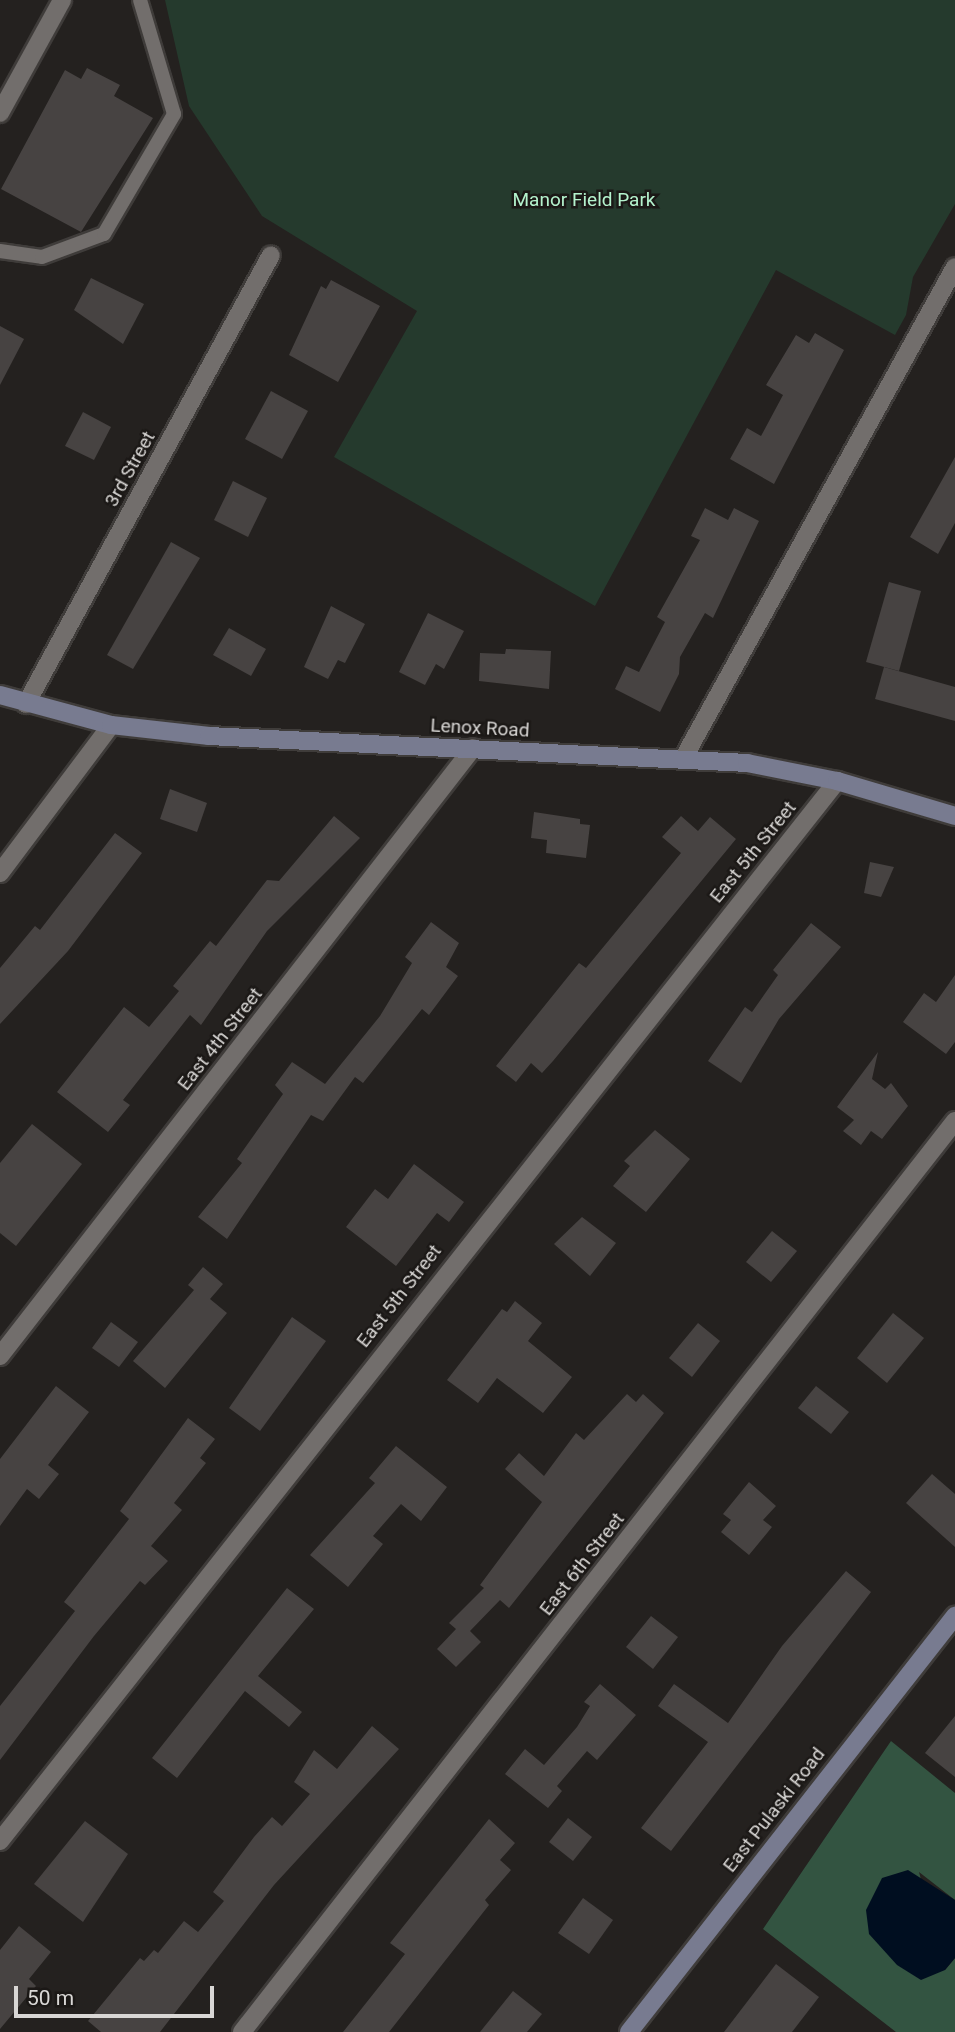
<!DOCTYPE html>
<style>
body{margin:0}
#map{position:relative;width:955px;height:2032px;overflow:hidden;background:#24211f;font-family:Roboto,sans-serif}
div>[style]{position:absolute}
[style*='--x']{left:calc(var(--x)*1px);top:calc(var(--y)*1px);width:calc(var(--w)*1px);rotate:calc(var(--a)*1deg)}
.green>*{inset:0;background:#253a2d}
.forest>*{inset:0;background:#335441}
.water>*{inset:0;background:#000e20}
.building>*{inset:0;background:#474342}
.roads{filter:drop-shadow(2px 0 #3f3c3a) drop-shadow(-2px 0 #3f3c3a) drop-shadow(0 2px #3f3c3a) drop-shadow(0 -2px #3f3c3a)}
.lane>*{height:14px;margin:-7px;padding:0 7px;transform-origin:7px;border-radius:7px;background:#726e6c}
.street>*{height:18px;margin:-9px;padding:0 9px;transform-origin:9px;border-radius:9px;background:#726e6c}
.secondary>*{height:18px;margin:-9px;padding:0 9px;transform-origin:9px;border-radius:9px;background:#787b90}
span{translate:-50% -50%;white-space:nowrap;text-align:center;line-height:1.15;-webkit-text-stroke:5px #1b1816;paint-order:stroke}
.park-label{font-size:19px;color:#b4f2cd}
.street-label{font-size:19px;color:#d9d7d5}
.scale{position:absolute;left:14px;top:1986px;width:200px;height:32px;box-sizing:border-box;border:4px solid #d9d7d5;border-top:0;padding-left:9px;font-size:21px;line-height:24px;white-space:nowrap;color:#d9d7d5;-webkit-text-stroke:5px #1b1816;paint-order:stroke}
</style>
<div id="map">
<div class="green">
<i style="clip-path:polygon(165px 0,955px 0,955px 204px,913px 277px,906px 315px,895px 335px,776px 270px,595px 606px,334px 457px,417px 311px,262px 216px,189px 106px)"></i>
</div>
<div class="forest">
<i style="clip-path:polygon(891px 1741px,955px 1793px,955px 1900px,919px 1872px,945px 1970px,955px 1958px,955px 2032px,896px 2032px,763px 1929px)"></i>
</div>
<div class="water">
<i style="clip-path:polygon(908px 1870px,955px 1900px,955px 1958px,945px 1970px,921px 1980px,897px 1965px,869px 1934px,866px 1910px,882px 1878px)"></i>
</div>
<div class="building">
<i style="clip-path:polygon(87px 68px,120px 85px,114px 96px,153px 118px,81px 232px,1px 189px,65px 70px,81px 79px)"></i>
<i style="clip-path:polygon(91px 278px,144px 304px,123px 344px,74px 310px)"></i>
<i style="clip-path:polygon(331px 280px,380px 306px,338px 382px,289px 355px,321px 286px,326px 289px)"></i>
<i style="clip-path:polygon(0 326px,24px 339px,0 385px)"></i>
<i style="clip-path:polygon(815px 333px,844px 350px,774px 484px,730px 459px,747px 428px,761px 436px,783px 395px,766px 385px,796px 335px,809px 343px)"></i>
<i style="clip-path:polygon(271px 391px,308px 411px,282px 459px,245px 439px)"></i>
<i style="clip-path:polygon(83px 412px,111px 427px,94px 460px,65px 446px)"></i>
<i style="clip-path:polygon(955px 457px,955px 523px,938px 554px,910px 537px)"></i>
<i style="clip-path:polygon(233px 481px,267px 498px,248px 537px,214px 520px)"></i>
<i style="clip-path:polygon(705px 508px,728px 520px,734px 508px,759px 521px,713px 618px,705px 613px,680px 657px,679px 674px,660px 712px,615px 689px,626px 666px,639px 672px,665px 622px,657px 617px,700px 540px,691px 536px)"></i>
<i style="clip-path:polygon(171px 542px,200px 558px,133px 669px,107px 655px)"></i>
<i style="clip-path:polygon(889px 582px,921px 591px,899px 671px,866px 662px)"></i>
<i style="clip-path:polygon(331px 606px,365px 624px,345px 663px,338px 660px,328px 679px,304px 667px)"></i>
<i style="clip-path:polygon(428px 613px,464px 631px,444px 669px,436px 664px,425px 685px,399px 672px)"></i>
<i style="clip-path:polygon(229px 628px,266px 649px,251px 676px,213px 655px)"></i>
<i style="clip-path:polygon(506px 649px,551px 651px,549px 689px,479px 681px,480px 653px,505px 654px)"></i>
<i style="clip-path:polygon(884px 667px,955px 687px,955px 721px,875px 699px)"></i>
<i style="clip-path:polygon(170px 789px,207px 803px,197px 832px,160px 819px)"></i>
<i style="clip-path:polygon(534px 812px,580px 819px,580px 824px,590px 825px,586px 858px,546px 853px,547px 840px,531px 838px)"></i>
<i style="clip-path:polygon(334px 816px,360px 838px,267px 931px,201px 1025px,190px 1015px,123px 1100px,130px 1105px,108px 1132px,57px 1092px,124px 1007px,149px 1027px,179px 991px,173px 986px,210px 941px,216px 946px,267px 880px,279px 881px)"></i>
<i style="clip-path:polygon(681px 816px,698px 831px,710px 817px,736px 839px,553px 1061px,542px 1073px,531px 1063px,516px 1082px,496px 1066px,579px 963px,586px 968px,681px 853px,662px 837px)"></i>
<i style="clip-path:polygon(115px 833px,142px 853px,68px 951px,0 1024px,0 968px,35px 926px,40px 930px)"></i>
<i style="clip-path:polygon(870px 862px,894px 867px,881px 897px,864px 893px)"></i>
<i style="clip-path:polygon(431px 922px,459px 943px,446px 967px,458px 976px,429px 1015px,422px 1009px,363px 1083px,355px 1077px,323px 1121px,311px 1115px,227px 1239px,198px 1217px,242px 1163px,237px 1159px,283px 1094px,275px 1085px,292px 1062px,325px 1084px,380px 1016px,412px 963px,405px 957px)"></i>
<i style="clip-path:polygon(811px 923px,841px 947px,779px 1019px,741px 1083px,708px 1061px,745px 1007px,752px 1012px,778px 975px,773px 970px)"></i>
<i style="clip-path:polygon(955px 975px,955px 1042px,946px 1054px,903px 1022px,924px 993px,936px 1002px)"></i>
<i style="clip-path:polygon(878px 1052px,872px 1079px,885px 1089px,891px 1083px,908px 1106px,882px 1139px,871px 1131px,861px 1145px,843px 1131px,854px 1120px,837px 1107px)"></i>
<i style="clip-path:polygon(32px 1124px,82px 1164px,16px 1246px,0 1233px,0 1163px)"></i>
<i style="clip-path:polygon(655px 1130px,690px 1159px,646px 1212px,613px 1186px,630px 1166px,624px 1161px)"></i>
<i style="clip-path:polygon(414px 1164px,464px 1202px,449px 1222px,437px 1213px,396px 1266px,346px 1227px,375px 1189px,388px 1199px)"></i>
<i style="clip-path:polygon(582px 1217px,616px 1243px,590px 1276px,554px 1244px)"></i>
<i style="clip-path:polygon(772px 1231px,797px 1251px,771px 1282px,746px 1262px)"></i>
<i style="clip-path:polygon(203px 1267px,223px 1284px,210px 1299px,227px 1313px,165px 1388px,133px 1361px,194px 1290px,188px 1285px)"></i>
<i style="clip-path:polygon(515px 1301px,542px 1323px,528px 1341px,572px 1377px,543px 1413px,497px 1378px,478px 1403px,447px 1380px,502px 1309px,507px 1312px)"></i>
<i style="clip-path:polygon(893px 1313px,924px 1338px,887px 1383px,857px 1358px)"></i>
<i style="clip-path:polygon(292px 1317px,326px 1341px,260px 1431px,229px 1408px)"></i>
<i style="clip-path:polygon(111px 1322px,138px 1342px,119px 1367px,92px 1348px)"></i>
<i style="clip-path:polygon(698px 1323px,720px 1341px,692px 1377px,669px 1358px)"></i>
<i style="clip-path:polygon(56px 1386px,89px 1412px,48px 1465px,59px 1474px,39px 1499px,27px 1489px,0 1526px,0 1459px)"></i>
<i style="clip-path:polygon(816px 1386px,849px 1412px,831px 1434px,798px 1408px)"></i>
<i style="clip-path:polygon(627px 1394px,636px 1402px,643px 1394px,664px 1413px,509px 1608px,500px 1600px,470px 1631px,481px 1642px,456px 1667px,437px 1649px,456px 1629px,449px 1623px,484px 1588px,480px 1585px,542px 1502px,505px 1469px,519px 1453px,544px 1476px,576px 1433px,584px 1440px)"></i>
<i style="clip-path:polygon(188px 1418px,215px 1439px,200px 1458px,206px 1463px,174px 1503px,182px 1510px,151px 1546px,168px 1561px,145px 1585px,140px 1581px,94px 1636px,0 1760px,0 1706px,75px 1611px,64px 1602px,129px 1519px,120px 1511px)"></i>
<i style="clip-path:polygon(396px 1446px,447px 1487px,421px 1521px,401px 1504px,373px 1536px,383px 1544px,348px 1587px,310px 1555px,375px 1483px,369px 1478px)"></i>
<i style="clip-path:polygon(932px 1474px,955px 1494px,955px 1547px,906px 1503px)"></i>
<i style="clip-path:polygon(749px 1482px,776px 1506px,763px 1520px,772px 1527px,749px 1555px,721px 1532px,731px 1520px,723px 1514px)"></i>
<i style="clip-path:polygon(846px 1571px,871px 1592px,671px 1851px,641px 1828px,708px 1742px,658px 1706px,674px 1684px,728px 1723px,782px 1646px)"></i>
<i style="clip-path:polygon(287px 1588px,314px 1609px,258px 1676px,302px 1712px,289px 1727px,245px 1691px,177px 1778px,152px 1758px)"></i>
<i style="clip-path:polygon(651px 1616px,678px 1637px,653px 1669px,626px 1647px)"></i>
<i style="clip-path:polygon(600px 1684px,636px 1715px,597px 1760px,587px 1751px,557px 1786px,562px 1791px,548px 1808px,505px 1774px,525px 1749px,544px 1765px,577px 1727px,590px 1706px,584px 1702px)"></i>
<i style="clip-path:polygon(955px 1716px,955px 1777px,925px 1753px)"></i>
<i style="clip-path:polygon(372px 1726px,399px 1749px,274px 1885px,160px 2032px,101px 2032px,88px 2021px,140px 1958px,144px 1961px,154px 1950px,158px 1953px,184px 1921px,198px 1932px,224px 1901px,213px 1892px,254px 1837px,272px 1817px,282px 1826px,310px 1794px,294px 1782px,314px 1750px,337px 1769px)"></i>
<i style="clip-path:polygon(568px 1818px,592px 1837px,573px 1861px,549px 1842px)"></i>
<i style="clip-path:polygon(489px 1819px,515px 1843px,500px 1860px,511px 1870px,485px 1900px,489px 1905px,389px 2032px,343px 2032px,405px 1954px,390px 1943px)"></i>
<i style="clip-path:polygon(85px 1821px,128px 1854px,83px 1922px,34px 1884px)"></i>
<i style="clip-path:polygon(583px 1898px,613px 1920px,589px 1954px,558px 1933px)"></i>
<i style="clip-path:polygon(19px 1926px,51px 1952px,29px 1979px,36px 1986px,0 2029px,0 1950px)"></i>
<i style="clip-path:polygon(776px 1964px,819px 1997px,792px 2032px,724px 2032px)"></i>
<i style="clip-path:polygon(513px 1991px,542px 2014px,527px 2032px,480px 2032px)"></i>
</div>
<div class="roads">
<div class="lane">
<i style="--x:0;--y:251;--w:42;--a:8.1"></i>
<i style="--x:42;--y:257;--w:66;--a:-20.4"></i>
<i style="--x:104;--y:234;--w:139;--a:-59.7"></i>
<i style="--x:174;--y:114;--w:119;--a:-106.6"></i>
</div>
<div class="street">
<i style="--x:0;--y:113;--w:129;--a:-61.2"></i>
<i style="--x:26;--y:704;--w:511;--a:-61.38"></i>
<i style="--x:683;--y:759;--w:562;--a:-61.06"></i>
<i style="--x:0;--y:873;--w:185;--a:-53.1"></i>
<i style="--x:0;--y:1356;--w:770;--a:-52.12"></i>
<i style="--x:0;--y:1841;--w:1351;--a:-51.7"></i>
<i style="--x:242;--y:2032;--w:1157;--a:-51.95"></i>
</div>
<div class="secondary">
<i style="--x:0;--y:695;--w:115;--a:15.1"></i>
<i style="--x:111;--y:725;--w:99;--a:6.4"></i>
<i style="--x:209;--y:736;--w:539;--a:2.87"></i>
<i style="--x:747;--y:763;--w:92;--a:11.3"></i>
<i style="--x:837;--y:781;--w:123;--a:16.5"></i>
<i style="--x:629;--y:2032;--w:529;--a:-51.92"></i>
</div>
</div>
<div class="park-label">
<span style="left:584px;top:200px">Manor Field Park</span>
</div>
<div class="street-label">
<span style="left:130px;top:469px;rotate:-61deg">3rd Street</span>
<span style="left:480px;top:728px;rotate:3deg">Lenox Road</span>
<span style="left:753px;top:852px;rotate:-51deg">East 5th Street</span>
<span style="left:220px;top:1039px;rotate:-52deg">East 4th Street</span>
<span style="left:399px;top:1296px;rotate:-52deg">East 5th Street</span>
<span style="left:582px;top:1564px;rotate:-52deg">East 6th Street</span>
<span style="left:774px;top:1810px;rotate:-52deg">East Pulaski Road</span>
</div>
<div class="scale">50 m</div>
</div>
